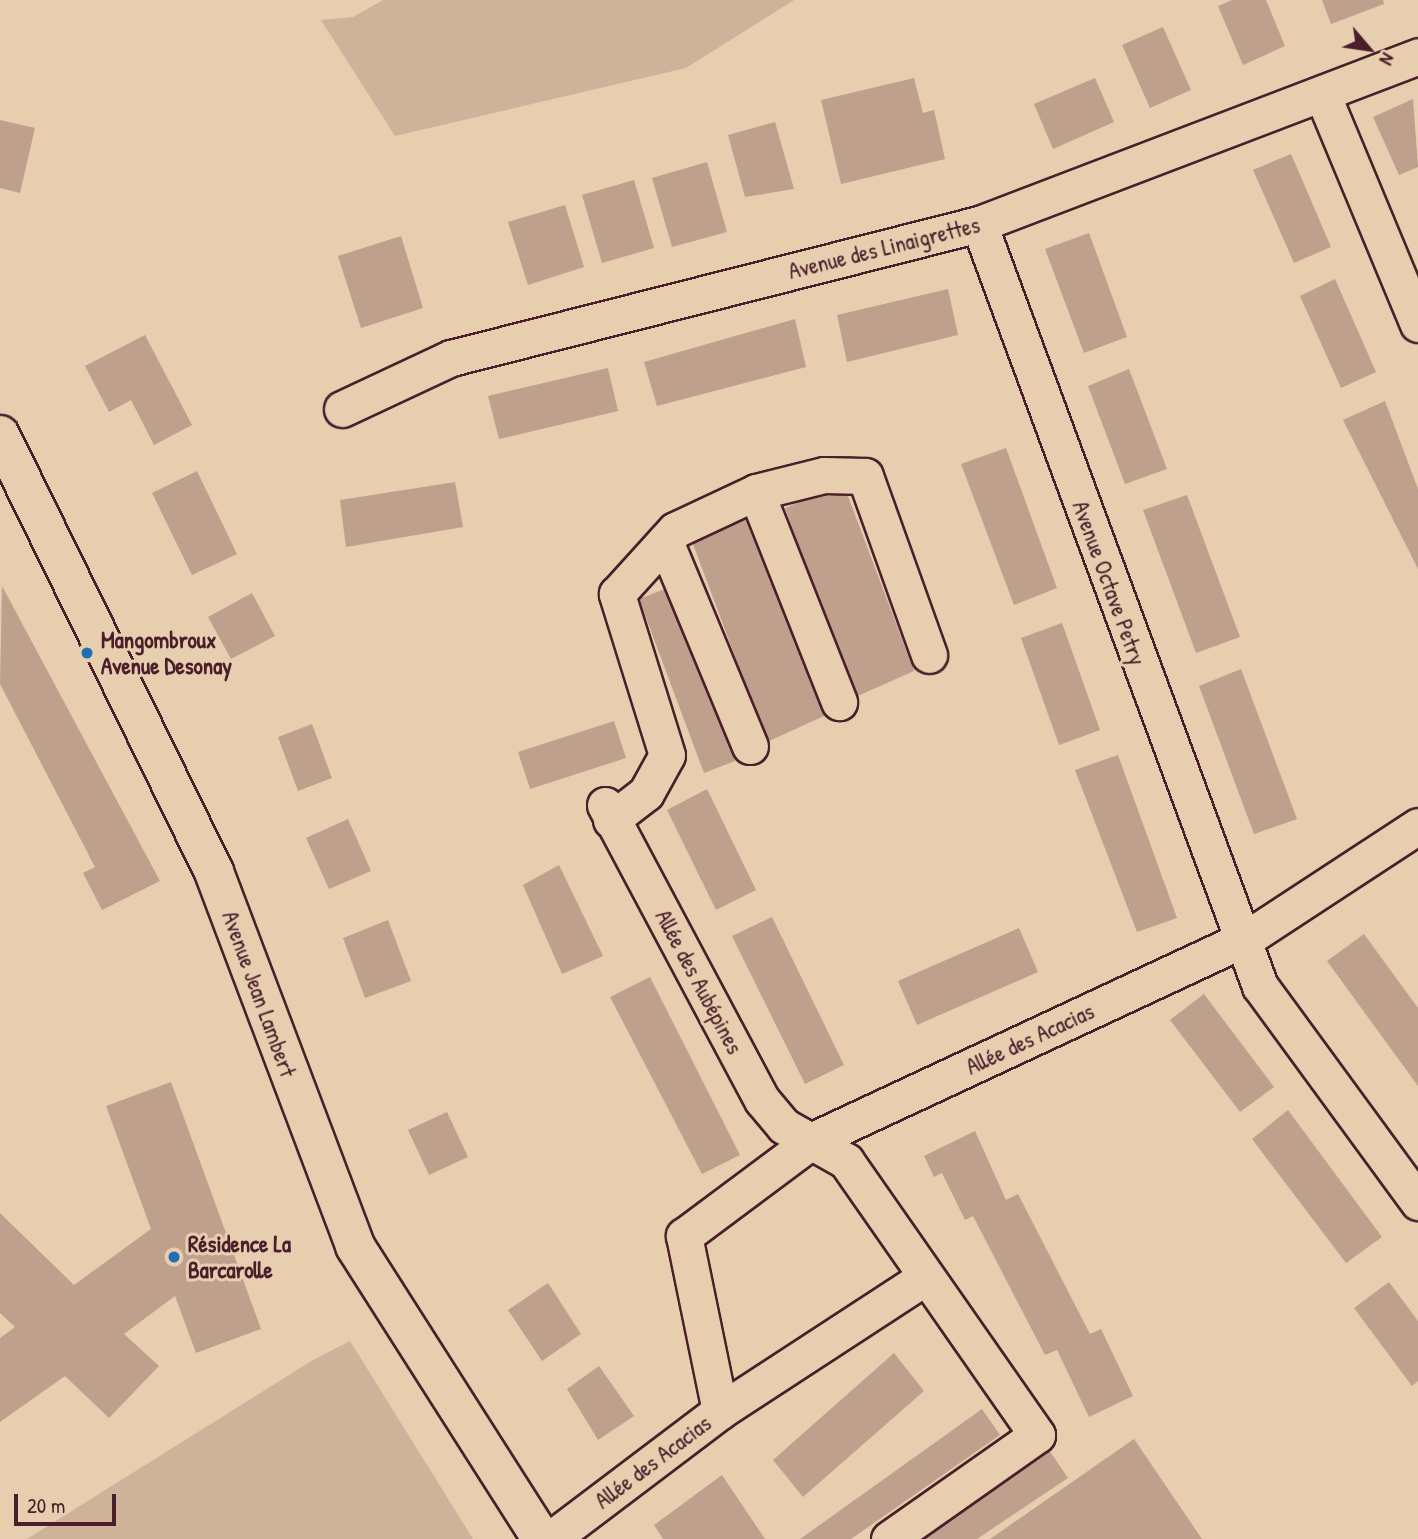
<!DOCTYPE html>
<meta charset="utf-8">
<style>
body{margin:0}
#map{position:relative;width:1418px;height:1539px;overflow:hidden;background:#e7ceaf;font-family:"Patrick Hand",sans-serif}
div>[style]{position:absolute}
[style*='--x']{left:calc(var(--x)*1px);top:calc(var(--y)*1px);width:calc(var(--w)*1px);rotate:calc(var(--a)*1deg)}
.green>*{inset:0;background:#ceb299}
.building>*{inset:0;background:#bea08d}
.roads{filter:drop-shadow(2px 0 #4a1f2b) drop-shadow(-2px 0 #4a1f2b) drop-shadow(0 2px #4a1f2b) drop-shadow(0 -2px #4a1f2b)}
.minor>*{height:35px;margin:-17.5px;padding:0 17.5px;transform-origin:17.5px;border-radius:17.5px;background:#e7ceaf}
.major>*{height:38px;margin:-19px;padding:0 19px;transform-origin:19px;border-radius:19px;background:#e7ceaf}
.dots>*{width:19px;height:19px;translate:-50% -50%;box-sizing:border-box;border:4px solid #e7ceaf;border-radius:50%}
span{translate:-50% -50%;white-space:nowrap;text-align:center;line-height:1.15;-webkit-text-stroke:6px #e7ceaf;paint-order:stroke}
.street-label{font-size:23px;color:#4a1f2b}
.poi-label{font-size:23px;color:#4a1f2b;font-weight:700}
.left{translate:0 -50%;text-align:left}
.north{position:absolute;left:1334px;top:14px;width:70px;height:70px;-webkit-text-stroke:5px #e7ceaf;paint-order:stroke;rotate:119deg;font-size:19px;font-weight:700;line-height:28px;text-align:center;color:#4a1f2b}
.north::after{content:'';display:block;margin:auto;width:24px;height:32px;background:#4a1f2b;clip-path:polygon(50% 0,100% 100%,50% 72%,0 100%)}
.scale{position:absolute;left:14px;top:1494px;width:102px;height:32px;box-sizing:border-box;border:4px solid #4a1f2b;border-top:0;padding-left:9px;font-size:21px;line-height:24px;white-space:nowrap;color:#4a1f2b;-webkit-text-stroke:5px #e7ceaf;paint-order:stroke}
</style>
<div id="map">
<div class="green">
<i style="clip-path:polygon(383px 0,794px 0,686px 68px,395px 136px,321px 20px,353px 17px)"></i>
<i style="clip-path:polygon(350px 1341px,473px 1539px,27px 1539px,313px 1360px)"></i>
</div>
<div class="building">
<i style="clip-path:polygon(1232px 0,1266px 0,1285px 46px,1243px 65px,1218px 6px)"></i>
<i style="clip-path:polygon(1322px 0,1383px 0,1384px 4px,1331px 24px)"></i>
<i style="clip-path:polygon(1163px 27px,1191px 90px,1150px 108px,1122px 45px)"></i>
<i style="clip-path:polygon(914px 78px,923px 113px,934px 110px,945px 159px,841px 184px,821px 100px)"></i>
<i style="clip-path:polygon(1095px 78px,1114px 122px,1053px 149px,1034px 104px)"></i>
<i style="clip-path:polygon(1413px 99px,1418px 167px,1399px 175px,1373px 117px)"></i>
<i style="clip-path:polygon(0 120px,35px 128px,20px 193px,0 188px)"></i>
<i style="clip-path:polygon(775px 122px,794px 189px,745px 197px,728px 135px)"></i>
<i style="clip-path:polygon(1291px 154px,1331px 247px,1294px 263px,1253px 170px)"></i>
<i style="clip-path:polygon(707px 162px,727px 232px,672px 247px,652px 178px)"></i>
<i style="clip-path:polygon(634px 180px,654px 248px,602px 263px,582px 195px)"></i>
<i style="clip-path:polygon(565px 205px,584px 267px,528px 285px,508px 222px)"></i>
<i style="clip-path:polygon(1089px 233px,1127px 337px,1084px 353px,1045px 249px)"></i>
<i style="clip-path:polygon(401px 236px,423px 308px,361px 328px,338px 256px)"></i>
<i style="clip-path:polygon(1335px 279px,1376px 372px,1341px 388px,1300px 296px)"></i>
<i style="clip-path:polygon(948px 289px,958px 335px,847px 362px,837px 315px)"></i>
<i style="clip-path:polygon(795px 319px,806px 367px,657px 406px,644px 362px)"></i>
<i style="clip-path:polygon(145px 335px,192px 425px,154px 445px,131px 400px,109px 412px,85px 366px)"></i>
<i style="clip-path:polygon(608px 368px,618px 411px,499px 439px,488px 396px)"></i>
<i style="clip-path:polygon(1129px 369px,1167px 469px,1125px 484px,1088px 386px)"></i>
<i style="clip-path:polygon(1385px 401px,1418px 489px,1418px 569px,1343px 420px)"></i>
<i style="clip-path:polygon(1006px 448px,1057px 588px,1014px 605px,961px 464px)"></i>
<i style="clip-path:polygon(197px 471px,237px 554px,192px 575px,152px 493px)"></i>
<i style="clip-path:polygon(455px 482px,463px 527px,346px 547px,340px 500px)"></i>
<i style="clip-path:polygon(843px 483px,914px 671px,853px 698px,785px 508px)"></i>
<i style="clip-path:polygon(1187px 495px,1240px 637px,1196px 653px,1143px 510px)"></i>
<i style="clip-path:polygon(750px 512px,824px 716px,767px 742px,690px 536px)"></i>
<i style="clip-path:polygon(2px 586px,160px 881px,102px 910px,83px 873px,95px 867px,0 684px)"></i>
<i style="clip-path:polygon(670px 587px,735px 761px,704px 773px,639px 599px)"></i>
<i style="clip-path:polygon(252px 593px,275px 636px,231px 659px,208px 617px)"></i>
<i style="clip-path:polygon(1062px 623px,1100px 730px,1059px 745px,1021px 638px)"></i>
<i style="clip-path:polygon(1241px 669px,1297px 819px,1254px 834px,1199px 686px)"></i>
<i style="clip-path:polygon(614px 721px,626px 758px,530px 789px,518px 752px)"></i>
<i style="clip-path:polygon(312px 724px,332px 778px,298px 791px,278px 737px)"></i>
<i style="clip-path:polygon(1118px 755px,1177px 918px,1137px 932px,1075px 770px)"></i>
<i style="clip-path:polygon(707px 789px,756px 890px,716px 910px,667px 810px)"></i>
<i style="clip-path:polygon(348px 819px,371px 871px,329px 889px,306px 838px)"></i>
<i style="clip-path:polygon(559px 865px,603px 956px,562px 974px,523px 885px)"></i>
<i style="clip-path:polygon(772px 917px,844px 1065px,805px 1084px,732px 936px)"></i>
<i style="clip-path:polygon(388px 920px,411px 981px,365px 998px,343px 938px)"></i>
<i style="clip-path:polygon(1019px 928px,1038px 972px,917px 1025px,898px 981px)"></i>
<i style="clip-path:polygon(1364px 934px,1418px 1008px,1418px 1086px,1327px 961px)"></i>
<i style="clip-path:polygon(650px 977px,740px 1155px,702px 1174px,610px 997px)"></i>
<i style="clip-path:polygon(1204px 994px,1274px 1087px,1240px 1112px,1170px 1020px)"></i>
<i style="clip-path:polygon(171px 1082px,261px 1329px,196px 1353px,175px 1296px,124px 1334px,159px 1366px,109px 1418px,65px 1376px,0 1422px,0 1338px,15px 1327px,0 1313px,0 1213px,74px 1285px,151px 1229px,106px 1106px)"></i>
<i style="clip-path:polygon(1288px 1110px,1382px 1237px,1346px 1263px,1252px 1139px)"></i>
<i style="clip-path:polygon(447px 1112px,468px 1157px,429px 1175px,408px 1130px)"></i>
<i style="clip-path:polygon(975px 1131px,1006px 1200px,1018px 1194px,1090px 1334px,1101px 1329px,1133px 1396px,1089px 1417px,1057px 1350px,1045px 1355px,973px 1216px,965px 1220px,942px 1173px,934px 1177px,924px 1156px)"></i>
<i style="clip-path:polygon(1389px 1282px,1418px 1321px,1418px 1381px,1412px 1386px,1354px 1308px)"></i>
<i style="clip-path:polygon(548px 1283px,581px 1334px,542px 1361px,508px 1310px)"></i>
<i style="clip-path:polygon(894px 1353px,924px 1391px,803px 1497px,773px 1460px)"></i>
<i style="clip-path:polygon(599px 1366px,634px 1416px,598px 1440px,567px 1389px)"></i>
<i style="clip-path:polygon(982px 1409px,1000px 1435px,851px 1539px,800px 1539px)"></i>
<i style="clip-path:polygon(1134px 1439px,1202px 1539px,990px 1539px)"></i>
<i style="clip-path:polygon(1049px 1450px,1068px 1478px,977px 1539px,918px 1539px)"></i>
<i style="clip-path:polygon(722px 1475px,765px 1539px,663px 1539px,654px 1525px)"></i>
</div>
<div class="roads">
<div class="minor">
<i style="--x:1323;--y:96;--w:247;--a:67.4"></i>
<i style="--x:979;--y:224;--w:812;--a:69.76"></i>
<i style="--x:1260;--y:986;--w:268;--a:53.8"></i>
<i style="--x:342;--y:409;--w:120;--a:-25.1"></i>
<i style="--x:451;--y:358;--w:545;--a:-14.24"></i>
<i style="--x:979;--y:224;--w:470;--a:-20.9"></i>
<i style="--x:756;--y:492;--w:226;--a:68.4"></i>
<i style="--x:665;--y:541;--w:222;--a:67.5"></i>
<i style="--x:605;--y:805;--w:334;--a:62"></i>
<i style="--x:762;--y:1100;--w:34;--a:50"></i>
<i style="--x:784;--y:1126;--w:71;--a:29.4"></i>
<i style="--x:846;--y:1161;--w:334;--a:55.1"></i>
<i style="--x:1037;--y:1435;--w:181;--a:144.9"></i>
<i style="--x:611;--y:820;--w:44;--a:-37.6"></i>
<i style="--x:646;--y:793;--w:43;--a:-61.1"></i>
<i style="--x:667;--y:755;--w:169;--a:-107.3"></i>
<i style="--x:617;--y:594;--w:86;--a:-47.8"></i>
<i style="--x:675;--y:530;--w:89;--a:-25.1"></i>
<i style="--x:756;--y:492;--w:70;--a:-14"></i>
<i style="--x:824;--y:475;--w:41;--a:1.4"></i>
<i style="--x:865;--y:476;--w:190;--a:70.3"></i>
<i style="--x:720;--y:1411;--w:179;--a:-101.6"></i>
<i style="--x:684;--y:1236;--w:161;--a:-36.7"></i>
<i style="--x:813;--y:1140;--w:479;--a:-25"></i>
<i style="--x:1247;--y:938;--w:204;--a:-33.2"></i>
<i style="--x:551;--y:1539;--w:212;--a:-37.1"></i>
<i style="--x:720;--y:1411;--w:244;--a:-33.1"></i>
</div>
<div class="major">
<i style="--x:0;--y:435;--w:487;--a:63.9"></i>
<i style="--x:214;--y:872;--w:400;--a:69.3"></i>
<i style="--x:355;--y:1246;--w:348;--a:57.5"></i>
</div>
</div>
<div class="dots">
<i style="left:87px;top:653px;background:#1f6fb2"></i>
<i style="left:174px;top:1257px;background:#1f6fb2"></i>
</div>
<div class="street-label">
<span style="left:884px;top:248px;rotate:-14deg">Avenue des Linaigrettes</span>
<span style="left:1109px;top:583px;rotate:70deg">Avenue Octave Petry</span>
<span style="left:699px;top:982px;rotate:62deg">Allée des Aubépines</span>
<span style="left:259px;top:994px;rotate:70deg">Avenue Jean Lambert</span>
<span style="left:1030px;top:1039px;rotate:-25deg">Allée des Acacias</span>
<span style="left:653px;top:1462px;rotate:-37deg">Allée des Acacias</span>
</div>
<div class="poi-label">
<span class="left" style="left:101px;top:653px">Mangombroux<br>Avenue Desonay</span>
<span class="left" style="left:188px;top:1257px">Résidence La<br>Barcarolle</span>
</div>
<div class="north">N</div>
<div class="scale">20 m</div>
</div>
